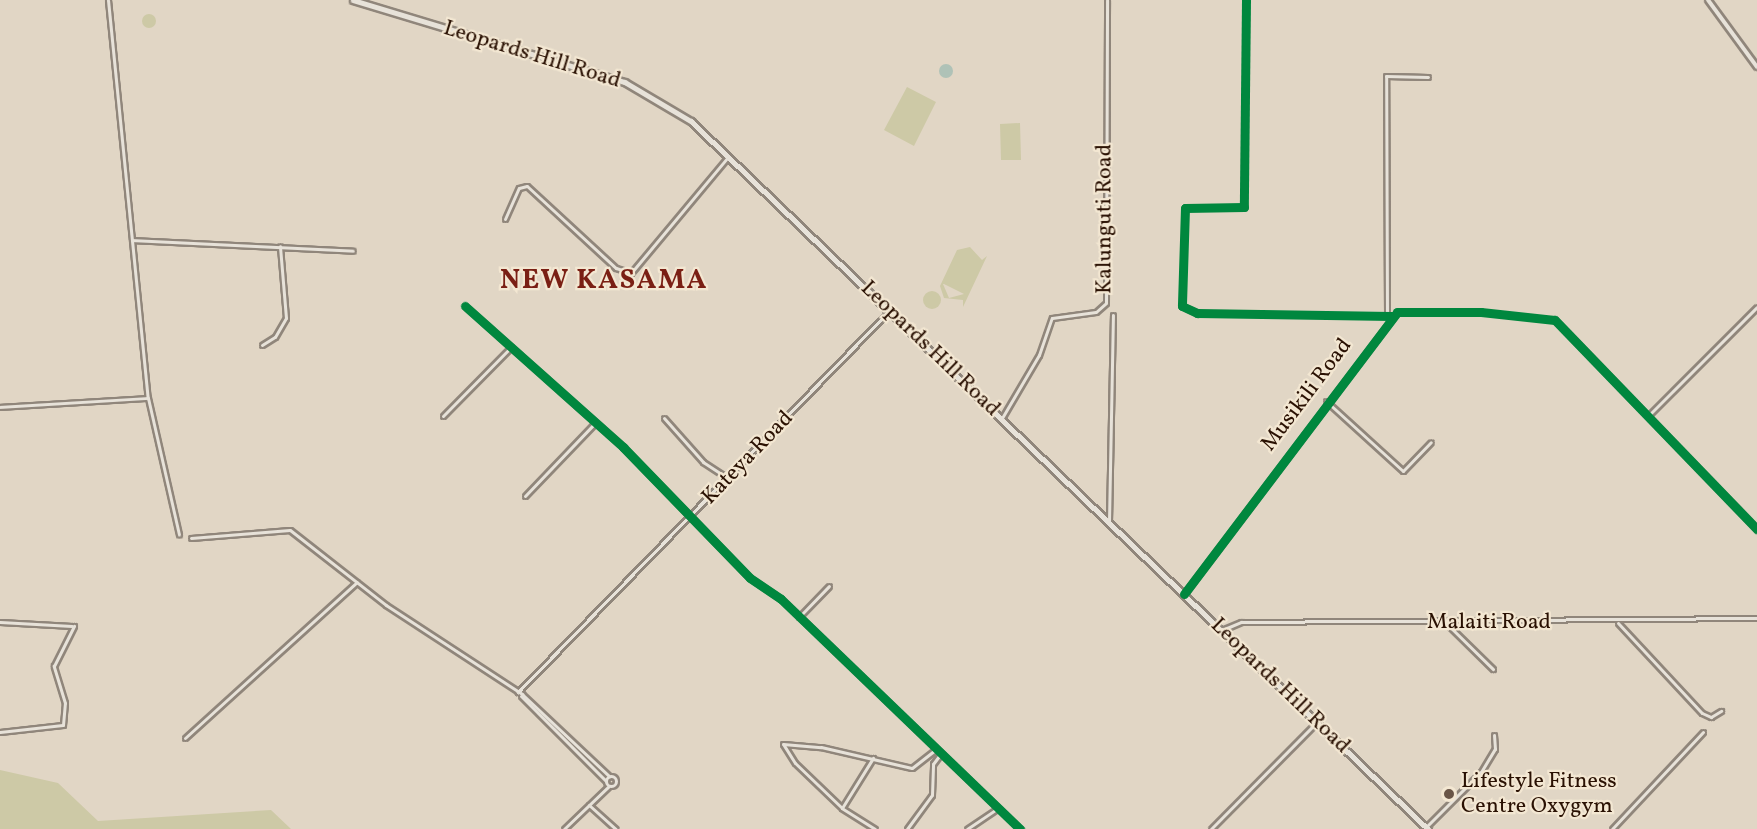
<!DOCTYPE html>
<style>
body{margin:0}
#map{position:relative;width:1757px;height:829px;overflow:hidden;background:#e1d6c5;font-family:Vollkorn,serif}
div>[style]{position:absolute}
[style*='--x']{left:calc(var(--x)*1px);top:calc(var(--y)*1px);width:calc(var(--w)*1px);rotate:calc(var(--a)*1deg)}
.green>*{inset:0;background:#cdc9a6}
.round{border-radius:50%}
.water>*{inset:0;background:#afc2b7}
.roads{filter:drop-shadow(2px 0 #90867b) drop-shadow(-2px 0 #90867b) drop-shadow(0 2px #90867b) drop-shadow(0 -2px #90867b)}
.minor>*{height:3px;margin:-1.5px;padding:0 1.5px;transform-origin:1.5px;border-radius:1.5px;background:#e7e2d9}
.minor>.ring{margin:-1.5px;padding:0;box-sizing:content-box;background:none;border:3px solid #e7e2d9;border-radius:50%}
.tertiary>*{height:4px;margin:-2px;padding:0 2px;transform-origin:2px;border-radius:2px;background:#e7e2d9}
.secondary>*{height:4.5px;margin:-2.25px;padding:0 2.25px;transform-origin:2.25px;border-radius:2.25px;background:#e7e2d9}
.cycleway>*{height:9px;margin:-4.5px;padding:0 4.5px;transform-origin:4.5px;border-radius:4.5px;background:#00873e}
.dots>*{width:16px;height:16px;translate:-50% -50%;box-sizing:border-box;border:3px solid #f3e7d2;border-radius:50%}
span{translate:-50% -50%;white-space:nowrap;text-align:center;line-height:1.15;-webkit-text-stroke:4.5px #f3e7d2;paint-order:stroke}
.street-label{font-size:22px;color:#2a1103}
.poi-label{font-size:22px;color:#2a1103}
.left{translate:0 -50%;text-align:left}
.district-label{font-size:28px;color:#7a1f14;font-weight:700;letter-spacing:1.5px}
</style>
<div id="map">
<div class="green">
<i class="round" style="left:142px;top:14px;width:14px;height:14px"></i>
<i style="clip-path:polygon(907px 87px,936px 102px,914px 146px,884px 130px)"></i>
<i style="clip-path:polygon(1020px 123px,1021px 160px,1001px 160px,1000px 124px)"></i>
<i style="clip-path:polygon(evenodd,970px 247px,982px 260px,987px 256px,963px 307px,963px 300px,944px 298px,940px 286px,957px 250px,970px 247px,943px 284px,944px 284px,964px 294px,949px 298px,943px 284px)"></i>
<i class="round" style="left:923px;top:291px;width:18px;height:18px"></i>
<i style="clip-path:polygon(0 770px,58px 783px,98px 821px,271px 810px,291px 829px,0 829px)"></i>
</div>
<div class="water">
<i class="round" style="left:939px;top:64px;width:14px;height:14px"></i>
</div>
<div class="roads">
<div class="minor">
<i style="--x:108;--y:0;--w:400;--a:84.3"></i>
<i style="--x:148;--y:398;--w:140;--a:77.2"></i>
<i style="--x:1246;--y:0;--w:207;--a:90.6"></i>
<i style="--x:1244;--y:207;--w:59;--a:179"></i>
<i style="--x:1185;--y:208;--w:98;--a:91.8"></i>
<i style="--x:1182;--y:306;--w:17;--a:25"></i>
<i style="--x:1197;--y:313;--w:194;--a:0.9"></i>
<i style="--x:505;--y:219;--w:34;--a:-66"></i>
<i style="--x:519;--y:188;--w:8;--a:-14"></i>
<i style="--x:527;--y:186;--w:121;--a:42.7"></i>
<i style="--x:616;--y:268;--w:16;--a:18"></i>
<i style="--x:631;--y:273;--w:151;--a:-50.1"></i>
<i style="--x:132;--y:240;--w:221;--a:2.8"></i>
<i style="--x:465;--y:306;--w:212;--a:41.7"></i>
<i style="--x:623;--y:447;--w:182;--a:45.9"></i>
<i style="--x:750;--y:578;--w:37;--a:34"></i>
<i style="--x:781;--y:599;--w:332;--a:43.9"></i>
<i style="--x:1387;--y:313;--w:237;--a:-90.2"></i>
<i style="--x:1386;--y:76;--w:42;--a:1.4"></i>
<i style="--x:262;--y:345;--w:15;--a:-32"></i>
<i style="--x:275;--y:337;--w:22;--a:-60"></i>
<i style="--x:286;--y:318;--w:72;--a:-94.8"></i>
<i style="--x:1326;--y:401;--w:104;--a:42.3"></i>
<i style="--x:1403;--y:471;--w:40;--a:-46"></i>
<i style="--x:0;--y:407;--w:148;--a:-3.5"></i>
<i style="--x:1650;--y:414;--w:151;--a:-45"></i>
<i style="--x:443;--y:416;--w:97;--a:-45.4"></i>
<i style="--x:664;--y:418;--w:59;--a:48.4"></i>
<i style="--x:703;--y:462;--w:31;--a:33"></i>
<i style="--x:1002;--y:418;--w:73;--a:-59.6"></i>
<i style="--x:1039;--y:355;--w:39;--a:-71"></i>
<i style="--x:1052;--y:318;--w:44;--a:-7.8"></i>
<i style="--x:1096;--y:312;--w:13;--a:-42"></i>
<i style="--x:1106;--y:303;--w:303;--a:-89.8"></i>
<i style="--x:525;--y:496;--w:101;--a:-46.2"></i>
<i style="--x:1109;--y:521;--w:206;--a:-88.9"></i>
<i style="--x:191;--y:538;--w:99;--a:-4.6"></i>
<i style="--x:290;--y:530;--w:122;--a:38"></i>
<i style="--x:386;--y:605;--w:163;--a:33.2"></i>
<i style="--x:522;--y:694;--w:120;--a:43.3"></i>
<i style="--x:1184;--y:594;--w:353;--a:-52.9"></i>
<i style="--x:1397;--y:312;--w:84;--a:0"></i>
<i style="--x:1481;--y:312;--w:74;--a:6.2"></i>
<i style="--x:1555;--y:320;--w:291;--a:46"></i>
<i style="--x:799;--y:617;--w:43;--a:-45.9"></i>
<i style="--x:0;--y:622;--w:72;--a:3.2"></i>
<i style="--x:1618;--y:623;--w:123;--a:47"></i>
<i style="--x:1702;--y:713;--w:10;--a:24"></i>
<i style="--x:1711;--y:717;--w:12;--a:-31"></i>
<i style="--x:1448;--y:625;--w:63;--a:44.4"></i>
<i style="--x:1222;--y:630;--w:21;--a:-23"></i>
<i style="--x:1241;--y:622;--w:516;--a:-0.44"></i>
<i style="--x:518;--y:692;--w:532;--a:-45.76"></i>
<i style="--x:521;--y:696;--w:120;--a:45"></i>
<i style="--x:0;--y:732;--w:63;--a:-6.3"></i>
<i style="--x:63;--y:725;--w:22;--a:-85"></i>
<i style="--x:65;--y:703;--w:39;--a:-107"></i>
<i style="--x:54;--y:666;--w:45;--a:-63.4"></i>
<i style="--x:185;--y:738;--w:232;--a:-42.2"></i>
<i class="ring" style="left:606px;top:776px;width:7px;height:7px"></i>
<i style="--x:589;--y:805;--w:36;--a:42"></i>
<i style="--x:842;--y:808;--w:59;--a:-58.2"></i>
<i style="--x:1426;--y:827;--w:78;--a:-45"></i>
<i style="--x:1481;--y:772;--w:27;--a:-59"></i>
<i style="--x:1495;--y:749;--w:14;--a:-94"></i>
<i style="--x:564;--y:829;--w:62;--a:-43.7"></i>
<i style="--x:875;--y:829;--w:39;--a:-148"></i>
<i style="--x:842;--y:808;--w:65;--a:-136.2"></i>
<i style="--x:795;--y:763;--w:22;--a:-122"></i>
<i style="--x:783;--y:744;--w:38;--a:5"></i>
<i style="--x:821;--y:747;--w:93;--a:13"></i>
<i style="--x:912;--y:768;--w:28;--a:-38"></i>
<i style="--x:907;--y:829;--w:42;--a:-53.7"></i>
<i style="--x:932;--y:795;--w:31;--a:-88"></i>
<i style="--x:933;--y:764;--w:10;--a:-53"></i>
<i style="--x:967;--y:829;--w:36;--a:-34"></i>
<i style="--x:1211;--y:829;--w:151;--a:-45.3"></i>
<i style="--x:1612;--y:829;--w:133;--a:-46.8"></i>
</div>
<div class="tertiary">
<i style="--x:1708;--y:0;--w:83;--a:53.8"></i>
</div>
<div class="secondary">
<i style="--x:353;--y:0;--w:284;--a:16.8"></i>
<i style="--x:625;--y:82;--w:77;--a:30.6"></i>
<i style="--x:691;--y:121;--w:1022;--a:43.85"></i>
</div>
</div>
<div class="cycleway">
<i style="--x:1246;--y:0;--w:207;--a:90.6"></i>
<i style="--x:1244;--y:207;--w:59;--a:179"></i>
<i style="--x:1185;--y:208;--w:98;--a:91.8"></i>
<i style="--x:1182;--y:306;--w:17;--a:25"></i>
<i style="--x:1197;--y:313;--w:194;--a:0.9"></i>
<i style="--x:465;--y:306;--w:212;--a:41.7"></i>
<i style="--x:623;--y:447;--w:182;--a:45.9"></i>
<i style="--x:750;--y:578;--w:37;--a:34"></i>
<i style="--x:781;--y:599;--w:332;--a:43.9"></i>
<i style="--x:1184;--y:594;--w:353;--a:-52.9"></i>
<i style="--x:1397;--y:312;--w:84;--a:0"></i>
<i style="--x:1481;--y:312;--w:74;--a:6.2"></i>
<i style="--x:1555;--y:320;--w:291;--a:46"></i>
</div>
<div class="dots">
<i style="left:1449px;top:794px;background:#6a5647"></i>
</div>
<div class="street-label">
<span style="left:532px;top:55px;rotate:17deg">Leopards Hill Road</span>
<span style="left:1105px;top:219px;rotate:-90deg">Kalunguti Road</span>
<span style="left:930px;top:349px;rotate:44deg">Leopards Hill Road</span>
<span style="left:1307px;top:395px;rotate:-53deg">Musikili Road</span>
<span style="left:748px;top:458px;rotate:-46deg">Kateya Road</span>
<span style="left:1489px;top:623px">Malaiti Road</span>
<span style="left:1280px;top:686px;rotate:44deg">Leopards Hill Road</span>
</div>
<div class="poi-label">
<span class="left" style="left:1461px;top:794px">Lifestyle Fitness<br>Centre Oxygym</span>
</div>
<div class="district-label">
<span style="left:604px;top:281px">NEW KASAMA</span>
</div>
</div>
